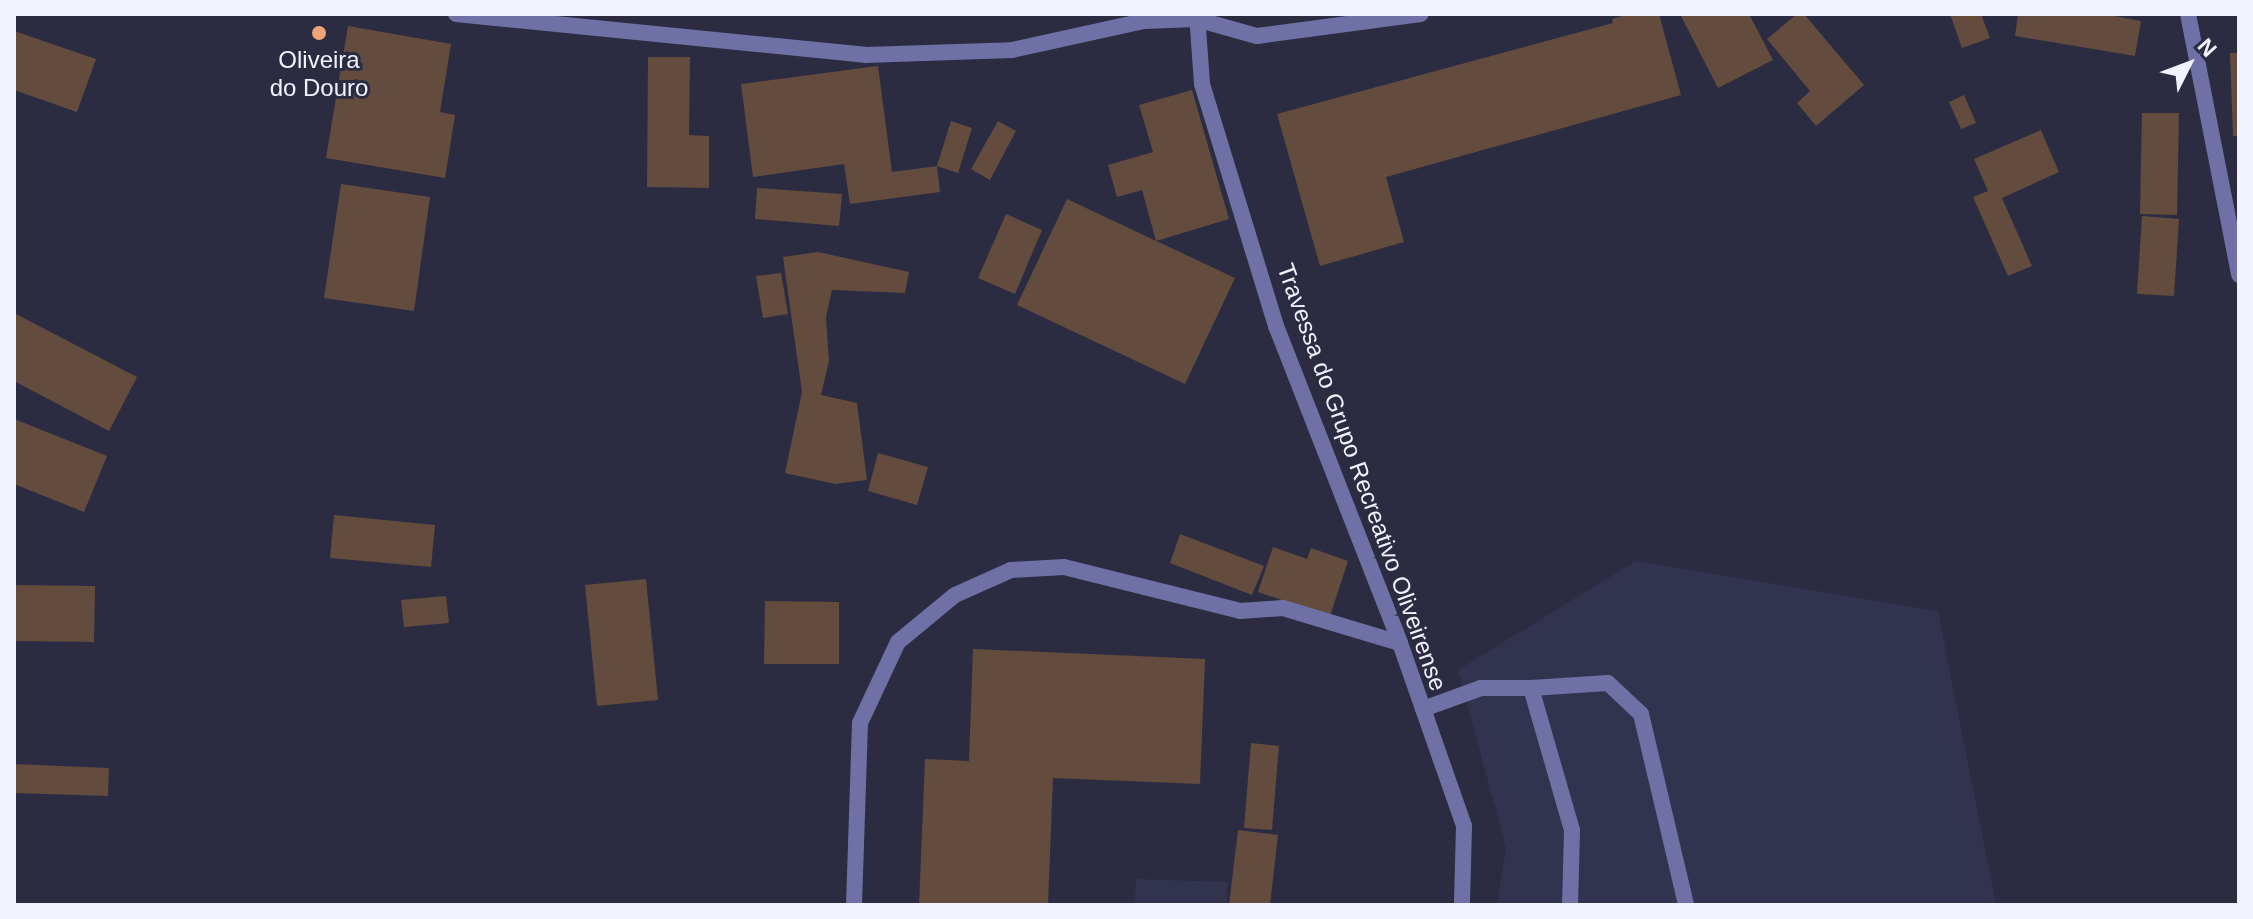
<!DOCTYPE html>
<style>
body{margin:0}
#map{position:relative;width:2253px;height:919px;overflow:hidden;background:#2b2c42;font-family:Helvetica,sans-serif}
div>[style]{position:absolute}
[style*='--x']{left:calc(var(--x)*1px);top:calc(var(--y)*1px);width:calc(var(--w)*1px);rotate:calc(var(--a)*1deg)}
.built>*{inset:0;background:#32334f}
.building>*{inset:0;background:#634c3e}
.lane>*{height:16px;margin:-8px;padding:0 8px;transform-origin:8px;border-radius:8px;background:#6f71a6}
.street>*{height:16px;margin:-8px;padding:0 8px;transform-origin:8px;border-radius:8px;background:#6f71a6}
.dots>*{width:22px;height:22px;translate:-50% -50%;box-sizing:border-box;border:4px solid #2b2c42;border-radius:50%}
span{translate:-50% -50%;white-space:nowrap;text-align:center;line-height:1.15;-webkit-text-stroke:6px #2b2c42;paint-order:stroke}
.poi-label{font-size:24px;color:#f1f2fe}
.street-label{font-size:24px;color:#f1f2fe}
.frame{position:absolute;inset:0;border:16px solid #f1f2fe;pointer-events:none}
.north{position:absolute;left:2149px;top:24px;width:80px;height:80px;-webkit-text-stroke:6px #2b2c42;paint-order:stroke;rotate:48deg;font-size:22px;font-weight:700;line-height:32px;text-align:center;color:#f1f2fe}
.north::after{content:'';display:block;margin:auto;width:28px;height:36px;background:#f1f2fe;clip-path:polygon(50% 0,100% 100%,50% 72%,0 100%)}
</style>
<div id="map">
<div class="built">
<i style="clip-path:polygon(1636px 561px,1938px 611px,1996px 905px,1497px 905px,1506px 848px,1458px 670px)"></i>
<i style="clip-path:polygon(1136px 879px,1227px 882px,1227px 905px,1135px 905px)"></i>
</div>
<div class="building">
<i style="clip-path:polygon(1629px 14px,1659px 14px,1681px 95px,1386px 177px,1404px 242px,1320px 266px,1277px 114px,1613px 23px,1612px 19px)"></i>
<i style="clip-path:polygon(1680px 14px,1749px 14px,1773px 60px,1718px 88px)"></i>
<i style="clip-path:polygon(1797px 14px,1804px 14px,1864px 85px,1816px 126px,1797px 103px,1810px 91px,1767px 39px)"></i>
<i style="clip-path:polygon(1950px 14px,1981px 14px,1990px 38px,1962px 48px)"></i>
<i style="clip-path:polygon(2018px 14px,2104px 14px,2141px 21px,2135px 56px,2015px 36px)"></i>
<i style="clip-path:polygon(348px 26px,451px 44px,440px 112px,455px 115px,445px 178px,326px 158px)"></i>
<i style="clip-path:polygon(14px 31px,96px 59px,77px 112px,14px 90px)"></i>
<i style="clip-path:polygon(2230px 53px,2239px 53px,2239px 136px,2233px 136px)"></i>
<i style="clip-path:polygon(648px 57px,690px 57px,689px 135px,709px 136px,709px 188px,647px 187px)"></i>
<i style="clip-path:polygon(878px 66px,892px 172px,937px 166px,940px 192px,850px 204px,844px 164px,753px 177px,741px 84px)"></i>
<i style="clip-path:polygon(1192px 90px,1229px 219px,1156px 241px,1142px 190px,1117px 197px,1108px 165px,1153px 152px,1139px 105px)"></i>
<i style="clip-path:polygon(1964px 95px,1976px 123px,1961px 129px,1949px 102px)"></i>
<i style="clip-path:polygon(2142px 113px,2179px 113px,2177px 215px,2140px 214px)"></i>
<i style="clip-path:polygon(951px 121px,972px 128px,958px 173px,937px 166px)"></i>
<i style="clip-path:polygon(998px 121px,1016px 131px,990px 180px,971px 169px)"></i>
<i style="clip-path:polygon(2041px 130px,2059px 172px,2002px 198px,2032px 266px,2008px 276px,1973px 197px,1988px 191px,1974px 159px)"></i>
<i style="clip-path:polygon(341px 184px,430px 197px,414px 311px,324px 298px)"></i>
<i style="clip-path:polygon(757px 188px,842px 194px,839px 226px,755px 219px)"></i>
<i style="clip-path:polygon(1067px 199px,1235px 278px,1185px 384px,1017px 305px)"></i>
<i style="clip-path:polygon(1006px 214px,1042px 230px,1015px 294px,978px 278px)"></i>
<i style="clip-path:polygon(2142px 216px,2179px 219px,2174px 296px,2137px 294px)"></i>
<i style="clip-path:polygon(818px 252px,909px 272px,905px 293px,832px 290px,826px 317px,829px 361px,821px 395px,857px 403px,867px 480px,835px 484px,785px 473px,802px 392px,783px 257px)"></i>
<i style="clip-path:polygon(781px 273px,788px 314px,763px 318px,756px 276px)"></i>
<i style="clip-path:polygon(14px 313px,137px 377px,109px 431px,14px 381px)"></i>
<i style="clip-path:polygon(14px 419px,107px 456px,84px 512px,14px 484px)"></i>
<i style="clip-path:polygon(878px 453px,928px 467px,917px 505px,868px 491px)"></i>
<i style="clip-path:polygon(334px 515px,435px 525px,431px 567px,330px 558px)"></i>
<i style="clip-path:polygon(1180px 534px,1264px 566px,1252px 595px,1170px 563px)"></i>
<i style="clip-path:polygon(1273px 547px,1307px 559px,1311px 548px,1348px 561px,1330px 616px,1258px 592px)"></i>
<i style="clip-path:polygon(646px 579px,658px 700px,597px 706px,585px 585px)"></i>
<i style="clip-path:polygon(14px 585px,95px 586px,94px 642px,14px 641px)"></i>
<i style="clip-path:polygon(446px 596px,449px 623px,404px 627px,401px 600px)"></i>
<i style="clip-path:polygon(765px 601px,839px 602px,839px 664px,764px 664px)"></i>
<i style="clip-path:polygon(973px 649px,1205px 659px,1200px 784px,1053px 778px,1048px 905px,919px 905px,925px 759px,969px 761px)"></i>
<i style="clip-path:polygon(1251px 743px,1279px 746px,1272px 830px,1244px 828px)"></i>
<i style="clip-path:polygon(14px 764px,109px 768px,108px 796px,14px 793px)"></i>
<i style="clip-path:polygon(1238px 830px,1278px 835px,1270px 905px,1229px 905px)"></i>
</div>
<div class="lane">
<i style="--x:1531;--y:688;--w:77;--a:-3.7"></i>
<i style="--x:1608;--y:683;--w:45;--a:43.2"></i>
<i style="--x:1641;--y:714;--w:196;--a:76.7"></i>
<i style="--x:1423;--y:709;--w:62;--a:-19.9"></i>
<i style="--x:1481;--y:688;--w:50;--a:0"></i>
<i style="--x:1531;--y:688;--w:148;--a:73.9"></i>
<i style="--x:1572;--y:830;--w:75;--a:91.5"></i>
</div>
<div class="street">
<i style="--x:456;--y:14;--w:411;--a:5.7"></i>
<i style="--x:865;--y:55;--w:147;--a:-1.9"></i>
<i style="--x:1012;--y:50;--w:135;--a:-12.4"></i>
<i style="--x:1144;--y:21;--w:52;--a:-2.2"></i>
<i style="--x:1196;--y:19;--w:63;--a:15.6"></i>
<i style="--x:1257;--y:36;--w:165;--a:-7.6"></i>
<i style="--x:1197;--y:14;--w:70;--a:85.9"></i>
<i style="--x:1202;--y:84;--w:253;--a:73"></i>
<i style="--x:1276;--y:326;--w:340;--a:68.6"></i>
<i style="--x:1400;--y:643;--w:194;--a:70.7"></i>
<i style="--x:1464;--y:826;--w:79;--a:91.5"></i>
<i style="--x:2188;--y:14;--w:266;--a:78.9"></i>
<i style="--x:854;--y:905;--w:182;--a:-88.1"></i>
<i style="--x:860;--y:723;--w:89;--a:-64.9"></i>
<i style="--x:898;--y:642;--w:74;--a:-39.5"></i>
<i style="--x:955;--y:595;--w:61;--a:-24.1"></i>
<i style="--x:1011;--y:570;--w:53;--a:-3.2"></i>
<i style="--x:1064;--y:567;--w:181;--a:14"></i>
<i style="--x:1240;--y:611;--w:43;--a:-4"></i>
<i style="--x:1283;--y:608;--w:122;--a:16.7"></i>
</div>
<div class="dots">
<i style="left:319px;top:33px;background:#efa377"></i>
</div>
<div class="poi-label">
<span style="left:319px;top:74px">Oliveira<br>do Douro</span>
</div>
<div class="street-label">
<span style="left:1362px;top:477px;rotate:70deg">Travessa do Grupo Recreativo Oliveirense</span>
</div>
<div class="frame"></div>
<div class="north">N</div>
</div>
